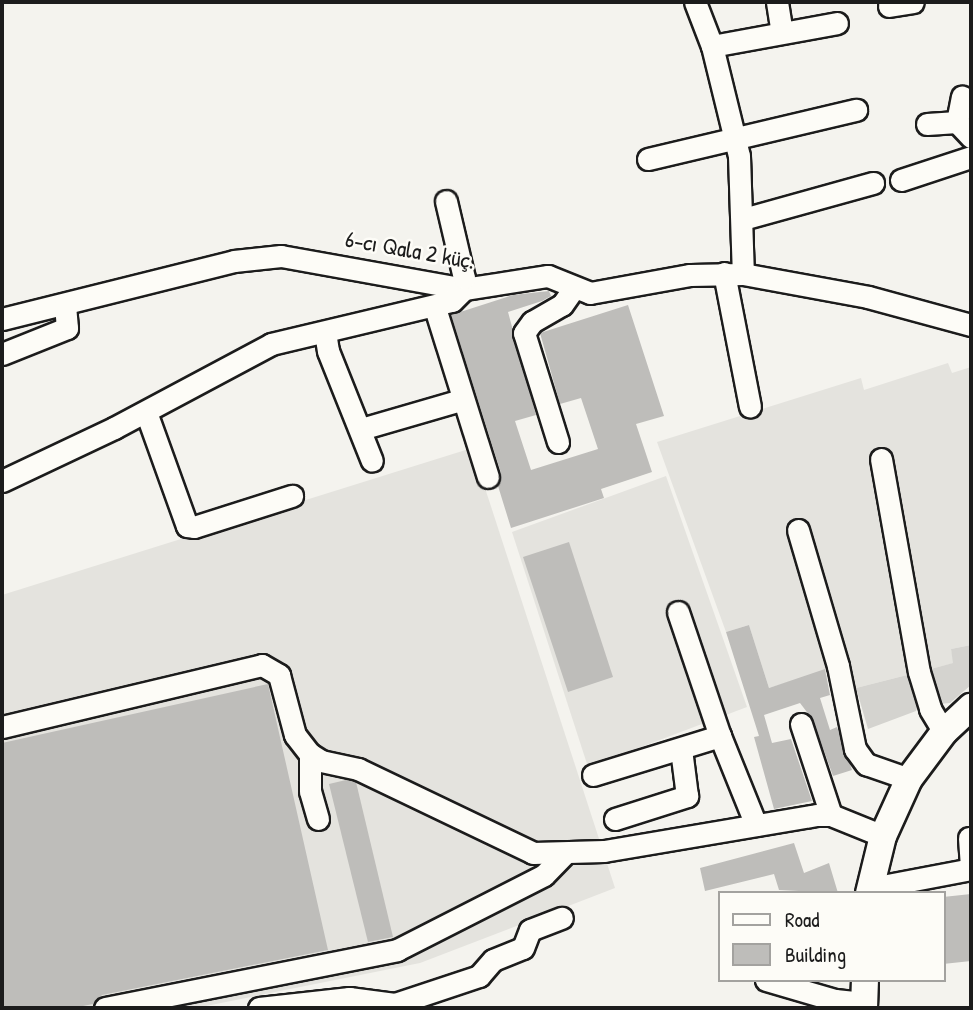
<!DOCTYPE html>
<meta charset="utf-8">
<style>
body{margin:0}
#map{position:relative;width:973px;height:1010px;overflow:hidden;background:#f4f3ee;font-family:"Patrick Hand",sans-serif}
div>[style]{position:absolute}
[style*='--x']{left:calc(var(--x)*1px);top:calc(var(--y)*1px);width:calc(var(--w)*1px);rotate:calc(var(--a)*1deg)}
.built>*{inset:0;background:#e4e3de}
.green>*{inset:0;background:#d4d3cf}
.building>*{inset:0;background:#bebdba}
.roads{filter:drop-shadow(2px 0 #1c1c1c) drop-shadow(-2px 0 #1c1c1c) drop-shadow(0 2px #1c1c1c) drop-shadow(0 -2px #1c1c1c)}
.minor>*{height:21px;margin:-10.5px;padding:0 10.5px;transform-origin:10.5px;border-radius:10.5px;background:#fdfcf7}
.major>*{height:26px;margin:-13px;padding:0 13px;transform-origin:13px;border-radius:13px;background:#fdfcf7}
span{translate:-50% -50%;white-space:nowrap;text-align:center;line-height:1.15;-webkit-text-stroke:5px #fdfcf7;paint-order:stroke}
.street-label{font-size:23px;color:#1c1c1c}
.frame{position:absolute;inset:0;border:4px solid #1c1c1c;pointer-events:none}
.legend{position:absolute;left:718px;top:891px;width:228px;height:91px;box-sizing:border-box;background:#fdfcf7;border:2px solid #a3a29f;margin:0;padding:9px 12px;list-style:none;font-size:21px;color:#1c1c1c}
.legend li{display:flex;align-items:center;gap:14px;height:35px}
.legend b{width:35px;border:2px solid #a3a29f}
</style>
<div id="map">
<div class="built">
<i style="clip-path:polygon(948px 363px,952px 373px,971px 367px,971px 645px,951px 649px,954px 663px,856px 688px,848px 664px,769px 688px,749px 625px,726px 632px,657px 442px,861px 378px,864px 390px)"></i>
<i style="clip-path:polygon(472px 448px,615px 888px,420px 963px,196px 1008px,2px 1008px,2px 595px)"></i>
<i style="clip-path:polygon(666px 476px,747px 707px,588px 767px,512px 532px)"></i>
</div>
<div class="green">
<i style="clip-path:polygon(971px 645px,971px 685px,950px 703px,938px 704px,927px 670px,953px 663px,951px 649px)"></i>
<i style="clip-path:polygon(911px 674px,919px 702px,916px 711px,868px 729px,856px 688px)"></i>
</div>
<div class="building">
<i style="clip-path:polygon(549px 291px,551px 296px,542px 301px,508px 312px,536px 415px,515px 421px,531px 470px,598px 449px,581px 398px,560px 404px,540px 333px,628px 305px,664px 416px,636px 424px,652px 472px,601px 489px,604px 498px,511px 528px,498px 486px,501px 473px,451px 315px,513px 295px)"></i>
<i style="clip-path:polygon(569px 542px,613px 677px,568px 692px,523px 557px)"></i>
<i style="clip-path:polygon(749px 625px,769px 688px,825px 669px,830px 695px,820px 698px,830px 730px,837px 727px,852px 770px,833px 776px,813px 720px,800px 703px,764px 715px,772px 743px,791px 739px,812px 801px,774px 809px,754px 737px,759px 736px,726px 632px)"></i>
<i style="clip-path:polygon(268px 684px,328px 950px,102px 995px,93px 1004px,73px 1008px,2px 1008px,2px 743px)"></i>
<i style="clip-path:polygon(346px 780px,356px 782px,393px 937px,368px 942px,329px 784px)"></i>
<i style="clip-path:polygon(794px 843px,804px 873px,829px 863px,838px 893px,779px 890px,774px 874px,705px 891px,700px 868px)"></i>
<i style="clip-path:polygon(971px 894px,971px 961px,943px 964px,943px 897px)"></i>
</div>
<div class="roads">
<div class="minor">
<i style="--x:695;--y:2;--w:47;--a:68.9"></i>
<i style="--x:712;--y:46;--w:113;--a:76.2"></i>
<i style="--x:739;--y:156;--w:118;--a:88.1"></i>
<i style="--x:777;--y:2;--w:30;--a:81"></i>
<i style="--x:889;--y:6;--w:24;--a:-9"></i>
<i style="--x:712;--y:46;--w:127;--a:-10.4"></i>
<i style="--x:957;--y:122;--w:26;--a:-79"></i>
<i style="--x:927;--y:124;--w:30;--a:-4"></i>
<i style="--x:957;--y:122;--w:21;--a:47"></i>
<i style="--x:648;--y:159;--w:214;--a:-13.3"></i>
<i style="--x:901;--y:180;--w:74;--a:-18.2"></i>
<i style="--x:743;--y:219;--w:135;--a:-15.5"></i>
<i style="--x:724;--y:273;--w:136;--a:79"></i>
<i style="--x:435;--y:308;--w:177;--a:72.6"></i>
<i style="--x:2;--y:319;--w:239;--a:-14"></i>
<i style="--x:234;--y:261;--w:47;--a:-6.1"></i>
<i style="--x:281;--y:256;--w:186;--a:10.2"></i>
<i style="--x:464;--y:289;--w:85;--a:-8.8"></i>
<i style="--x:548;--y:276;--w:45;--a:22"></i>
<i style="--x:590;--y:293;--w:102;--a:-10.2"></i>
<i style="--x:690;--y:275;--w:53;--a:-1.1"></i>
<i style="--x:743;--y:274;--w:127;--a:10.4"></i>
<i style="--x:868;--y:297;--w:107;--a:15.2"></i>
<i style="--x:325;--y:332;--w:19;--a:81"></i>
<i style="--x:328;--y:351;--w:118;--a:68.2"></i>
<i style="--x:2;--y:354;--w:70;--a:-21.8"></i>
<i style="--x:67;--y:328;--w:24;--a:-95"></i>
<i style="--x:146;--y:412;--w:121;--a:70.2"></i>
<i style="--x:187;--y:526;--w:7;--a:8"></i>
<i style="--x:194;--y:527;--w:103;--a:-17.6"></i>
<i style="--x:361;--y:429;--w:104;--a:-16.2"></i>
<i style="--x:558;--y:442;--w:114;--a:-107.3"></i>
<i style="--x:524;--y:333;--w:14;--a:-54"></i>
<i style="--x:532;--y:322;--w:34;--a:-30"></i>
<i style="--x:562;--y:305;--w:21;--a:-55"></i>
<i style="--x:881;--y:459;--w:216;--a:79.9"></i>
<i style="--x:919;--y:672;--w:39;--a:73"></i>
<i style="--x:930;--y:709;--w:27;--a:59"></i>
<i style="--x:2;--y:481;--w:124;--a:-25.3"></i>
<i style="--x:114;--y:428;--w:178;--a:-28.1"></i>
<i style="--x:271;--y:344;--w:186;--a:-13.4"></i>
<i style="--x:452;--y:301;--w:17;--a:-45"></i>
<i style="--x:464;--y:289;--w:11;--a:-90"></i>
<i style="--x:464;--y:278;--w:79;--a:-103.2"></i>
<i style="--x:798;--y:530;--w:142;--a:73.6"></i>
<i style="--x:838;--y:666;--w:85;--a:78.4"></i>
<i style="--x:855;--y:749;--w:19;--a:54"></i>
<i style="--x:866;--y:764;--w:46;--a:19.2"></i>
<i style="--x:678;--y:612;--w:131;--a:71.3"></i>
<i style="--x:801;--y:724;--w:96;--a:71.8"></i>
<i style="--x:2;--y:727;--w:267;--a:-13.4"></i>
<i style="--x:262;--y:665;--w:20;--a:30"></i>
<i style="--x:279;--y:675;--w:62;--a:75.1"></i>
<i style="--x:295;--y:735;--w:24;--a:52"></i>
<i style="--x:310;--y:754;--w:13;--a:32"></i>
<i style="--x:321;--y:761;--w:38;--a:12"></i>
<i style="--x:358;--y:769;--w:194;--a:25.6"></i>
<i style="--x:533;--y:853;--w:71;--a:-1.6"></i>
<i style="--x:604;--y:851;--w:216;--a:-9.6"></i>
<i style="--x:817;--y:815;--w:14;--a:0"></i>
<i style="--x:831;--y:815;--w:56;--a:22"></i>
<i style="--x:310;--y:754;--w:37;--a:90"></i>
<i style="--x:310;--y:791;--w:29;--a:74"></i>
<i style="--x:593;--y:775;--w:133;--a:-17.1"></i>
<i style="--x:720;--y:736;--w:96;--a:68"></i>
<i style="--x:615;--y:819;--w:76;--a:-17.7"></i>
<i style="--x:687;--y:796;--w:47;--a:-97.3"></i>
<i style="--x:969;--y:838;--w:29;--a:86"></i>
<i style="--x:882;--y:886;--w:91;--a:-10.8"></i>
<i style="--x:766;--y:980;--w:72;--a:16.2"></i>
<i style="--x:835;--y:1000;--w:29;--a:6"></i>
<i style="--x:105;--y:1008;--w:298;--a:-11.2"></i>
<i style="--x:397;--y:950;--w:165;--a:-27"></i>
<i style="--x:544;--y:875;--w:28;--a:-46"></i>
<i style="--x:259;--y:1008;--w:91;--a:-6.3"></i>
<i style="--x:349;--y:998;--w:46;--a:7.4"></i>
<i style="--x:395;--y:1004;--w:89;--a:-18.4"></i>
<i style="--x:479;--y:976;--w:21;--a:-49"></i>
<i style="--x:493;--y:960;--w:32;--a:-22"></i>
<i style="--x:523;--y:948;--w:19;--a:-69"></i>
<i style="--x:530;--y:930;--w:34;--a:-21"></i>
</div>
<div class="major">
<i style="--x:869;--y:893;--w:59;--a:-76.2"></i>
<i style="--x:883;--y:836;--w:63;--a:-65.5"></i>
<i style="--x:909;--y:779;--w:59;--a:-53.3"></i>
<i style="--x:944;--y:732;--w:37;--a:-43"></i>
<i style="--x:864;--y:1008;--w:28;--a:-88"></i>
</div>
</div>
<div class="street-label">
<span style="left:410px;top:250px;rotate:10deg">6-cı Qala 2 küç.</span>
</div>
<div class="frame"></div>
<ul class="legend">
<li><b style="height:9px;background:#fdfcf7"></b>Road</li>
<li><b style="height:19px;background:#bebdba"></b>Building</li>
</ul>
</div>
